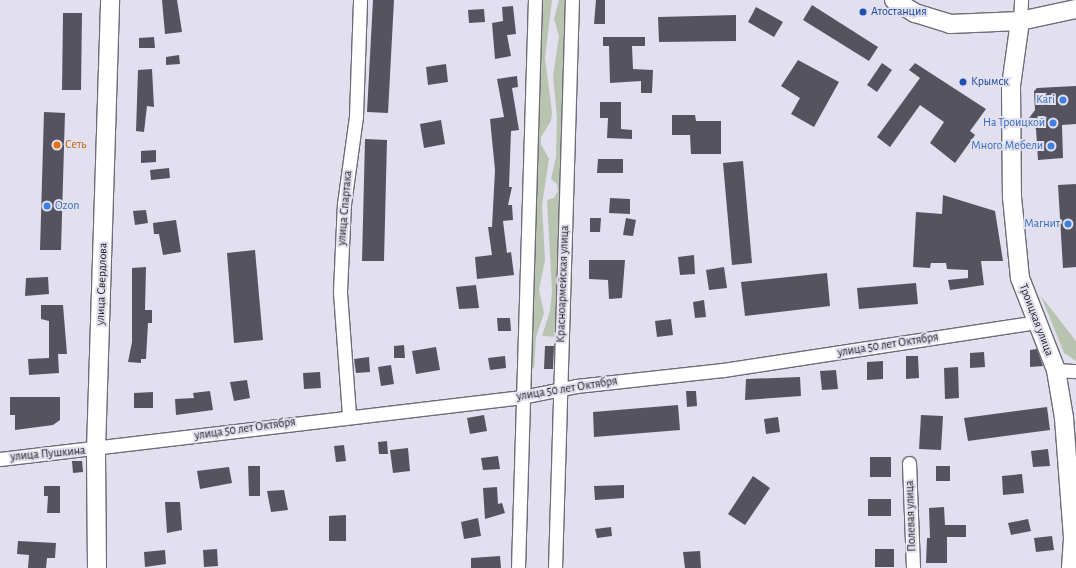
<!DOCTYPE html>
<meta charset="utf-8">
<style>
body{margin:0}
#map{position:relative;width:1076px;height:568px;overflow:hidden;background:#e2e0ee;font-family:"Alegreya Sans",sans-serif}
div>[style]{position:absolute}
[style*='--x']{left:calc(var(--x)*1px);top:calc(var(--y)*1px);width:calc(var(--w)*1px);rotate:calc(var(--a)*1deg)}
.green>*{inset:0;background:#b8c4b0}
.building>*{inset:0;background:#55535f}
.roads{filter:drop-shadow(1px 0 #6d6c78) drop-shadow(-1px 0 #6d6c78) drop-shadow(0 1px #6d6c78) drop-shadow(0 -1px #6d6c78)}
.minor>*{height:13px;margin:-6.5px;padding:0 6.5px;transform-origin:6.5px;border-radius:6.5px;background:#fff}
.secondary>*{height:18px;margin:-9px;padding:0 9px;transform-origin:9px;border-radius:9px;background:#fff}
.dots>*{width:11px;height:11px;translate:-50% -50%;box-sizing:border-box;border:2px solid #e2e0ee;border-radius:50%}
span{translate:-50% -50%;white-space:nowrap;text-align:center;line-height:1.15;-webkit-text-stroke:4px #e2e0ee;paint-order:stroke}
.transit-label{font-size:12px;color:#164399}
.left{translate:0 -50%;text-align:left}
.shop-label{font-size:12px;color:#366cbe}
.right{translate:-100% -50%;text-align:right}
.food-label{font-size:12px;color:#c56008}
.street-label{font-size:12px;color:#18171c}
</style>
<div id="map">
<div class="green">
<i style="clip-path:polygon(540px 0,552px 0,545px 58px,552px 112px,551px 121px,541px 137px,541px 144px,549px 159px,542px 205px,545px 260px,539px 290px,544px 313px,536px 337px,534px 368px,530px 371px)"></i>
<i style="clip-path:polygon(559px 0,569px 0,558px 337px,542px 336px,550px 311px,552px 291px,547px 200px,554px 198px,558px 191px,557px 184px,551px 179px,556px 157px,557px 117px,553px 76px,559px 36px,554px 19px)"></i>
<i style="clip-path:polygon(1041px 296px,1076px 341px,1076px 361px,1064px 353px)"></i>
</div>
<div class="building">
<i style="clip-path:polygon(162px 0,177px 0,182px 32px,165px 34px)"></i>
<i style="clip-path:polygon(373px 0,394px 0,388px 113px,367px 112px)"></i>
<i style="clip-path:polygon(596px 0,605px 0,605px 24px,594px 24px)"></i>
<i style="clip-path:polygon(812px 5px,878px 47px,869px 61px,803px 20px)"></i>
<i style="clip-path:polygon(513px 6px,516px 34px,507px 35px,511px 56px,495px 59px,492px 23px,503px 21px,502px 7px)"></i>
<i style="clip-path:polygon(756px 7px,783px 22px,774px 37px,748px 22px)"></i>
<i style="clip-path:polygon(484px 9px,485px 22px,469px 23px,468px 10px)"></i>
<i style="clip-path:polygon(63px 13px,82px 13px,81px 90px,62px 90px)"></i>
<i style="clip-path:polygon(736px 15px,736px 41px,659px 42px,658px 17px)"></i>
<i style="clip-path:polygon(154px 37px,155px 48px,139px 48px,139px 38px)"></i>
<i style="clip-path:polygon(603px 37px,645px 37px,645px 46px,632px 46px,633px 69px,653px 70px,652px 93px,641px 93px,641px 81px,610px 83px,609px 46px,603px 46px)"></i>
<i style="clip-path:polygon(179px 55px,180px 64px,166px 65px,166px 57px)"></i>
<i style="clip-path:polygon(798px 60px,839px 82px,814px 127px,791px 114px,800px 98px,781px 86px)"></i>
<i style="clip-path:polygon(882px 63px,892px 70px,877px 92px,867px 85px)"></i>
<i style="clip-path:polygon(915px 63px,986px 109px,970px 131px,975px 135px,955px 163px,930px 143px,944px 122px,920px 105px,890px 147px,877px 137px,920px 78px,909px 70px)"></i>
<i style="clip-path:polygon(446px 64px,448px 82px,428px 85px,426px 67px)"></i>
<i style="clip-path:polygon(152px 69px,154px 107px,147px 106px,144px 132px,136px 131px,138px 70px)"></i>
<i style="clip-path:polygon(517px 76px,518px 87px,512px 88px,519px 130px,511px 131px,509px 187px,512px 187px,508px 205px,512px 205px,513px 220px,503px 221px,507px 253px,511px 252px,514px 275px,477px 279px,475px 257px,492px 255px,488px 227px,492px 227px,495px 170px,490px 119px,504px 117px,497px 79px)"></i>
<i style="clip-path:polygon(1076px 86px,1076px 124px,1062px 125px,1063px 158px,1038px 160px,1036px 129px,1029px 118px,1035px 110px,1034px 91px,1037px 88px)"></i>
<i style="clip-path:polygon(600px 102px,621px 102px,621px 129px,632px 130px,632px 139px,607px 138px,608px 118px,600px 118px)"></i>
<i style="clip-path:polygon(44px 112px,65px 113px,61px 250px,40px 250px)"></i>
<i style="clip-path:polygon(672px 115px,695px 115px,696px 121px,721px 121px,721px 154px,691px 154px,690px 135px,672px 135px)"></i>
<i style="clip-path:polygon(441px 120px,445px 144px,424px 148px,420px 124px)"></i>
<i style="clip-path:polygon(365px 139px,387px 140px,384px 261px,362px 261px)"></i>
<i style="clip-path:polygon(156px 150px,156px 162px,141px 163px,141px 151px)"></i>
<i style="clip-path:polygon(598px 159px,623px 159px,623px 173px,597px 173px)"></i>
<i style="clip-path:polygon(743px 161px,752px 263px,732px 265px,723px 163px)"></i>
<i style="clip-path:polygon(169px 168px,170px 178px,151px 180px,150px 170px)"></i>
<i style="clip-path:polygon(1076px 184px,1076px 267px,1063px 268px,1058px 185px)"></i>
<i style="clip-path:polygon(943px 195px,995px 211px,1003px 261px,981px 261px,984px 285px,950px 290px,948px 280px,968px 278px,968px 270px,947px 269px,946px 263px,931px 263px,930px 268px,913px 267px,916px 212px,942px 214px)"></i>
<i style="clip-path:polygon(610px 198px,630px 199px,630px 214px,609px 213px)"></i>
<i style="clip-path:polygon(146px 210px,148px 223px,135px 225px,133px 211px)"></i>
<i style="clip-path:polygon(590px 218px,601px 218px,600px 232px,590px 232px)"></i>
<i style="clip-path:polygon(626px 218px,636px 220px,633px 236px,623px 235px)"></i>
<i style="clip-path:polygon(176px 220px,181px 252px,163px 255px,159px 234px,154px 234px,153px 223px)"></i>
<i style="clip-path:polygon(255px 250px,263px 340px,234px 343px,227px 253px)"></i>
<i style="clip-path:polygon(694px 255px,695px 274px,680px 275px,678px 257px)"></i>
<i style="clip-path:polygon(589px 260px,625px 260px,622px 298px,609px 299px,608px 280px,589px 279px)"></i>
<i style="clip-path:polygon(146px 267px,145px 310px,152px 310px,152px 323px,148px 323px,146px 359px,141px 359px,141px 363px,128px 362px,132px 342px,132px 268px)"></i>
<i style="clip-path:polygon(724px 267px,727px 288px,709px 290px,706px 270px)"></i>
<i style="clip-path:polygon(827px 273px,830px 306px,745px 316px,741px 282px)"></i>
<i style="clip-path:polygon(48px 277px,49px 294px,25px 296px,26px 278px)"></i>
<i style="clip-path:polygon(916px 283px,918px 304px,859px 309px,857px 288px)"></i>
<i style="clip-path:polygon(476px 285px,479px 308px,459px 309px,456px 287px)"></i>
<i style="clip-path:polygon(704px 300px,706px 317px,695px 318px,693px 302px)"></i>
<i style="clip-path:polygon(41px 305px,63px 305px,67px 354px,58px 354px,59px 373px,29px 375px,28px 359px,49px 358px,49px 321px,41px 319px)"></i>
<i style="clip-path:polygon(497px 318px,510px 318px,511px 331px,498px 331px)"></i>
<i style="clip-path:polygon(671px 319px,673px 335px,657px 337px,655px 321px)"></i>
<i style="clip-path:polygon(404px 345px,405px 358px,394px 358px,394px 346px)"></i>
<i style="clip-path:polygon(545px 346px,554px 346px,553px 369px,544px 369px)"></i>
<i style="clip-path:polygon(436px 347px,440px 370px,416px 374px,412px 351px)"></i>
<i style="clip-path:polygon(1037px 349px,1043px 366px,1030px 367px,1030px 350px)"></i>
<i style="clip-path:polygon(984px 352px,985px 367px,970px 368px,970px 353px)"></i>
<i style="clip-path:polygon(505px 356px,506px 368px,490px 370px,488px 358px)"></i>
<i style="clip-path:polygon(906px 356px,918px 356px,919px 378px,906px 379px)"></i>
<i style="clip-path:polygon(369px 357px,370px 372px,356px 373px,354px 359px)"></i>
<i style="clip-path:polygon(883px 361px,883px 379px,867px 380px,867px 362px)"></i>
<i style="clip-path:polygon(391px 365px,394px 384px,381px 386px,378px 367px)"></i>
<i style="clip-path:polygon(958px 367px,959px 398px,945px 399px,944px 368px)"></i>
<i style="clip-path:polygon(836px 370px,838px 389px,822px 390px,820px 371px)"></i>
<i style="clip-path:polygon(320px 372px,321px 388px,304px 389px,303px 373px)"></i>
<i style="clip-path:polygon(800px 377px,801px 396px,745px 400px,746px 379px)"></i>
<i style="clip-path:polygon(247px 380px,250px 398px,234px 401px,230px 382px)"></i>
<i style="clip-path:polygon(210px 391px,213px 410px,176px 415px,175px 399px,194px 398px,193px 393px)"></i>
<i style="clip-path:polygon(686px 391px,696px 391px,697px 406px,687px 407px)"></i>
<i style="clip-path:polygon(153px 392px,153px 408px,134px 408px,134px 393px)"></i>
<i style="clip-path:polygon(10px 397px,60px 397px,60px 420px,53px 425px,15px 430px,15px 415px,10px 415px)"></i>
<i style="clip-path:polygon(678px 405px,680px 430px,594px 437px,593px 412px)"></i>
<i style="clip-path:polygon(1047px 407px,1050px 430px,968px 441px,964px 418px)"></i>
<i style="clip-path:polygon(484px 415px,487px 431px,470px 434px,467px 418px)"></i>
<i style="clip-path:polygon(921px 415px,943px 416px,941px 450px,919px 449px)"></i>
<i style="clip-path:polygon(778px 417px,780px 432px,766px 434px,764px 419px)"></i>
<i style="clip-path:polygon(387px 441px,388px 454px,379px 454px,378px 442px)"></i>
<i style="clip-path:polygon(344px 445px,346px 461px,336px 462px,334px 446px)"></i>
<i style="clip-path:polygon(408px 448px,410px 471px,393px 473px,390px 450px)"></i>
<i style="clip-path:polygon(1048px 449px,1050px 466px,1033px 467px,1031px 451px)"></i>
<i style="clip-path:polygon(498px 456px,500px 469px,483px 470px,481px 458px)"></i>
<i style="clip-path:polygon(870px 457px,891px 457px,891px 477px,870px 477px)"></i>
<i style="clip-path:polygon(72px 461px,82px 461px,83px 472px,73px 473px)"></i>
<i style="clip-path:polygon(248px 466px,260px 466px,260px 496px,249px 496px)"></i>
<i style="clip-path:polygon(936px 466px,950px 466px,950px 481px,936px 481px)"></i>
<i style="clip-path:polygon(229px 467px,232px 483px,200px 489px,197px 471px)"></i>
<i style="clip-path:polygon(1022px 474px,1024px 493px,1003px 495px,1002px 476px)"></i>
<i style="clip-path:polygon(753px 476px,770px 488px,745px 525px,728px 514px)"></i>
<i style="clip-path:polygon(624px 485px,624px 498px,595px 500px,594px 486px)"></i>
<i style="clip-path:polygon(44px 486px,60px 486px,60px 513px,47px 513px,48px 496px,44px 496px)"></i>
<i style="clip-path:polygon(497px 487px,498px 504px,502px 503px,505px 513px,485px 519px,483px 488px)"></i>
<i style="clip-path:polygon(284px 490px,288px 510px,271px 512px,267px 491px)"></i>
<i style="clip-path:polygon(868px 499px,891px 499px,891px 516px,868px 516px)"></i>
<i style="clip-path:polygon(165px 502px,180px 502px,182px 530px,167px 533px)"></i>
<i style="clip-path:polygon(944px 507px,945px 525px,966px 525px,966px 537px,947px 537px,947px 563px,926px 563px,927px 538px,930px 538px,929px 508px)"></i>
<i style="clip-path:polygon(346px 515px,346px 541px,329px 541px,329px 516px)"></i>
<i style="clip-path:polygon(478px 518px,481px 536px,464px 539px,461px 522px)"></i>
<i style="clip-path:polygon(1028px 519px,1031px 531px,1011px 535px,1008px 523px)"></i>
<i style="clip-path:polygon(611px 527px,612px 536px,597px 538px,595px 529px)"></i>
<i style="clip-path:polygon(1052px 536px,1054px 550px,1036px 552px,1034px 538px)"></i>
<i style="clip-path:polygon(18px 541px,56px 543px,55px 558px,47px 558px,46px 568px,28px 568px,29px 555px,17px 554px)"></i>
<i style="clip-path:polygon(217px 549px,218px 566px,204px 567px,203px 550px)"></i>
<i style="clip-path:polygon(875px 549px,894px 549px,894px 567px,875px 567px)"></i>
<i style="clip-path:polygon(165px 550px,166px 564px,145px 567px,144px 552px)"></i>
<i style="clip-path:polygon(700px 551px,701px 568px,685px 568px,683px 552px)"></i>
<i style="clip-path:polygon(500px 556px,501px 568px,471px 568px,471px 558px)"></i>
</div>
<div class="roads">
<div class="minor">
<i style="--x:1020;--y:21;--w:21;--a:-87"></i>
<i style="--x:1056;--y:370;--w:20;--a:3"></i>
<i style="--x:349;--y:415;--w:124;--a:-94.2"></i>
<i style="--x:340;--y:291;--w:87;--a:-87.4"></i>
<i style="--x:344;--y:204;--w:89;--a:-82.2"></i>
<i style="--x:356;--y:116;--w:116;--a:-88"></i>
<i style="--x:0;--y:459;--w:526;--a:-6.77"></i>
<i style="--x:522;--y:397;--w:55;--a:-11.5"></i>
<i style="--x:576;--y:386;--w:148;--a:-6.2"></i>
<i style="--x:723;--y:370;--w:317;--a:-8.7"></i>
<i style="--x:909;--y:463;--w:105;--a:87.8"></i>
<i style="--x:518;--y:568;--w:568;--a:-88.29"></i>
<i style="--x:555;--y:568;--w:568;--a:-88.29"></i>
</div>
<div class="secondary">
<i style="--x:894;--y:0;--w:25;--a:32"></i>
<i style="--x:915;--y:13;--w:37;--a:17"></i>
<i style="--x:950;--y:24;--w:70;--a:-2.5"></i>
<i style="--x:1020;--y:21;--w:57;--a:-12.1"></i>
<i style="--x:1020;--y:21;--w:66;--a:97.9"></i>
<i style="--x:1011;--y:86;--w:111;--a:89.5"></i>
<i style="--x:1012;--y:197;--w:81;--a:84.4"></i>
<i style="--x:1020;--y:278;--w:99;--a:68.6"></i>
<i style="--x:1056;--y:370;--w:49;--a:80.5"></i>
<i style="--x:1064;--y:418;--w:121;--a:85.7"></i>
<i style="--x:1073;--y:539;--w:29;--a:94"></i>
<i style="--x:97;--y:568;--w:118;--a:-90.5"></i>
<i style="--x:96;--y:450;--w:450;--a:-88.2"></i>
</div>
</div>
<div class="dots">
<i style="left:863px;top:12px;background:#1a4fb4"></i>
<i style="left:963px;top:82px;background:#1a4fb4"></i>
<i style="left:1063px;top:100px;background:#3f7fe0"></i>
<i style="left:1053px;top:123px;background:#3f7fe0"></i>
<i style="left:57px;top:145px;background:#e8710a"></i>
<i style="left:1051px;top:146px;background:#3f7fe0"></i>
<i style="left:47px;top:206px;background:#3f7fe0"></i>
<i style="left:1068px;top:224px;background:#3f7fe0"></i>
</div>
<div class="transit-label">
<span class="left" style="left:871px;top:12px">Атостанция</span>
<span class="left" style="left:971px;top:82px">Крымск</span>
</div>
<div class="shop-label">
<span class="right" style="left:1055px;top:100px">Kari</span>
<span class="right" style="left:1045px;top:123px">На Троицкой</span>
<span class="right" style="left:1043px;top:146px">Много Мебели</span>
<span class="left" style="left:55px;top:206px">Ozon</span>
<span class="right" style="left:1060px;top:224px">Магнит</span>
</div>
<div class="food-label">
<span class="left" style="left:65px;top:145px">Сеть</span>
</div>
<div class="street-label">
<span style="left:345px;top:208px;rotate:-85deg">улица Спартака</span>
<span style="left:102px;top:284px;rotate:-88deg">улица Свердлова</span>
<span style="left:563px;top:284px;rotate:-88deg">Красноармейская улица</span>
<span style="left:1036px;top:320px;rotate:69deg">Троицкая улица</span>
<span style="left:888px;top:345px;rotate:-9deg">улица 50 лет Октября</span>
<span style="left:567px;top:389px;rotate:-9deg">улица 50 лет Октября</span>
<span style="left:245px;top:429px;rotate:-8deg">улица 50 лет Октября</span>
<span style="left:48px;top:454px;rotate:-5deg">улица Пушкина</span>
<span style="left:911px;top:516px;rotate:-92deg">Полевая улица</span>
</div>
</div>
